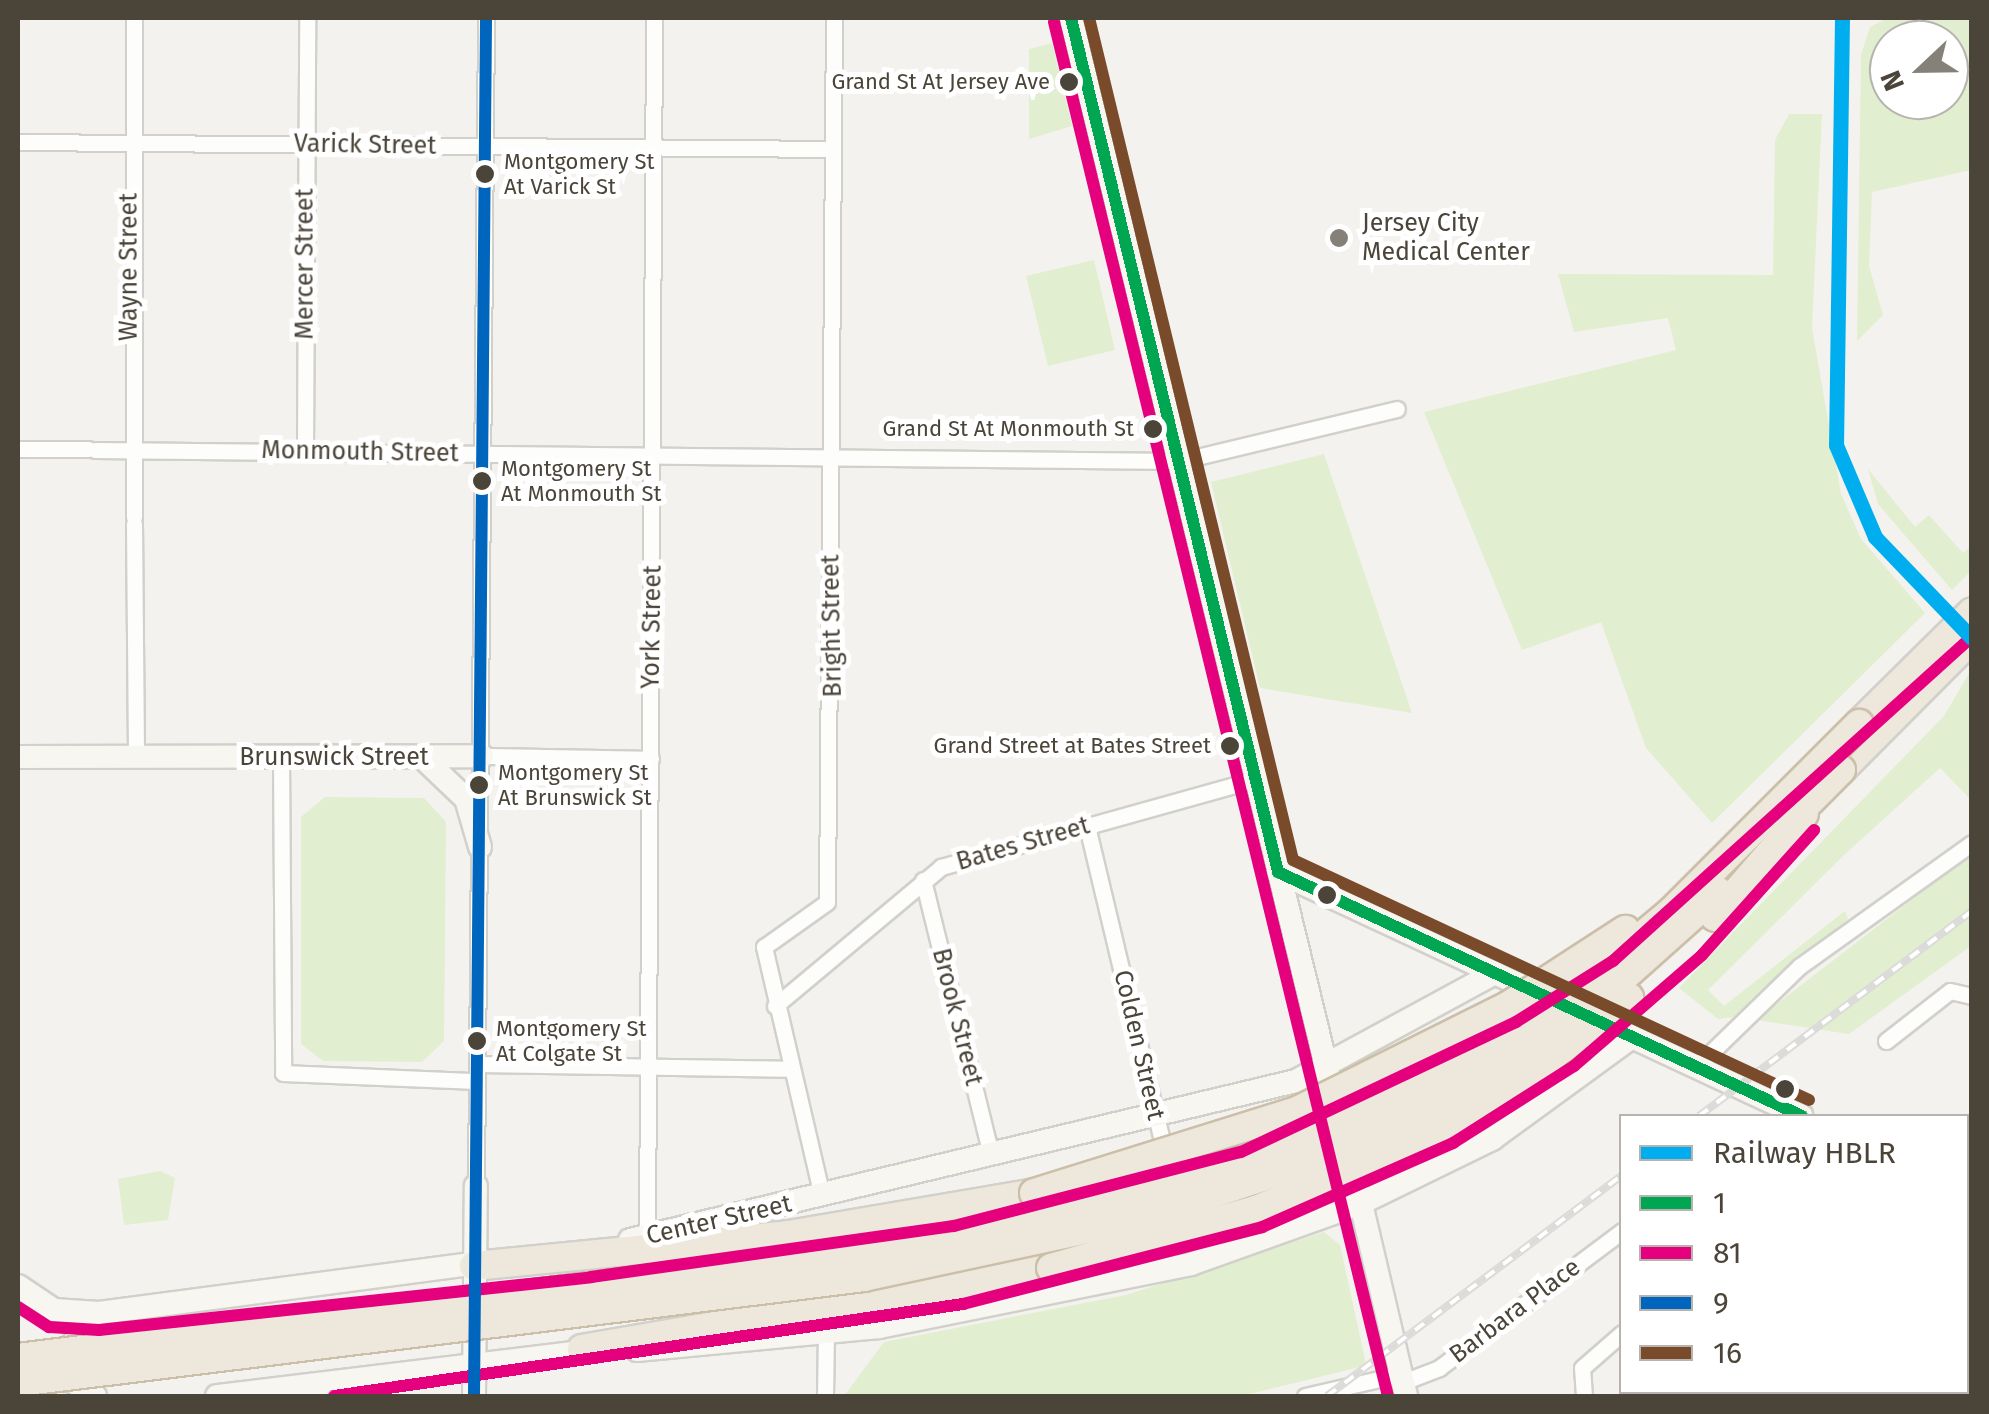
<!DOCTYPE html>
<style>
body{margin:0}
#map{position:relative;width:1989px;height:1414px;overflow:hidden;background:#f4f2ee;font-family:"Fira Sans",sans-serif}
div>[style]{position:absolute}
[style*='--x']{left:calc(var(--x)*1px);top:calc(var(--y)*1px);width:calc(var(--w)*1px);rotate:calc(var(--a)*1deg)}
.green>*{inset:0;background:#e1eecf}
.roads{filter:drop-shadow(2px 0 #d2d0cb) drop-shadow(-2px 0 #d2d0cb) drop-shadow(0 2px #d2d0cb) drop-shadow(0 -2px #d2d0cb)}
.street>*{height:15px;margin:-7.5px;padding:0 7.5px;transform-origin:7.5px;border-radius:7.5px;background:#fdfdfc}
.secondary>*{height:22px;margin:-11px;padding:0 11px;transform-origin:11px;border-radius:11px;background:#f7f6f1}
.highway>*{height:28px;margin:-14px;padding:0 14px;transform-origin:14px;border-radius:14px;background:#ede8db}
.rail>*{height:8px;margin-top:-4px;transform-origin:0;background:repeating-linear-gradient(90deg,#fff 0 11px,#dbdbda 0 22px);box-sizing:border-box;border-block:2px solid #dbdbda}
.bridges{filter:drop-shadow(2px 0 #ccbfa9) drop-shadow(-2px 0 #ccbfa9) drop-shadow(0 2px #ccbfa9) drop-shadow(0 -2px #ccbfa9)}
.highway-bridge>*{height:28px;margin:-14px;padding:0 14px;transform-origin:14px;border-radius:14px;background:#ede8db}
.bus-1>*{height:12px;margin:-6px;padding:0 6px;transform-origin:6px;border-radius:6px;background:#00a651}
.bus-2>*{height:12px;margin:-6px;padding:0 6px;transform-origin:6px;border-radius:6px;background:#e5007d}
.bus-3>*{height:12px;margin:-6px;padding:0 6px;transform-origin:6px;border-radius:6px;background:#0065bd}
.bus-4>*{height:12px;margin:-6px;padding:0 6px;transform-origin:6px;border-radius:6px;background:#7a4b2a}
.rail-1>*{height:15px;margin:-7.5px;padding:0 7.5px;transform-origin:7.5px;border-radius:7.5px;background:#00aeef}
.dots>*{width:28px;height:28px;translate:-50% -50%;box-sizing:border-box;border:5px solid #fff;border-radius:50%}
span{translate:-50% -50%;white-space:nowrap;text-align:center;line-height:1.15;-webkit-text-stroke:10px #fff;paint-order:stroke}
.bus-label{font-size:22px;color:#4b4439}
.right{translate:-100% -50%;text-align:right}
.left{translate:0 -50%;text-align:left}
.street-label{font-size:25px;color:#4b4439}
.poi-label{font-size:25px;color:#4b4439}
.frame{position:absolute;inset:0;border:20px solid #4b4439;pointer-events:none}
.legend{position:absolute;left:1619px;top:1114px;width:350px;height:280px;box-sizing:border-box;background:#fff;border:2px solid #b7b4b0;margin:0;padding:12px 18px;list-style:none;font-size:30px;color:#4b4439}
.legend li{display:flex;align-items:center;gap:20px;height:50px}
.legend b{width:50px;border:2px solid #b7b4b0}
.north{position:absolute;left:1869px;top:20px;width:100px;height:100px;box-sizing:border-box;background:#fff;border:2px solid #b7b4b0;border-radius:50%;rotate:248deg;font-size:28px;font-weight:700;line-height:40px;text-align:center;color:#4b4439}
.north::after{content:'';display:block;margin:auto;width:35px;height:45px;background:#868178;clip-path:polygon(50% 0,100% 100%,50% 72%,0 100%)}
</style>
<div id="map">
<div class="green">
<i style="clip-path:polygon(evenodd,1888px 18px,1971px 18px,1971px 170px,1872px 192px,1869px 266px,1883px 315px,1857px 341px,1861px 55px,1870px 27px,1888px 18px,1949px 40px,1949px 100px,1889px 100px,1889px 40px,1949px 40px)"></i>
<i style="clip-path:polygon(1052px 43px,1072px 126px,1029px 139px,1029px 49px)"></i>
<i style="clip-path:polygon(1789px 114px,1822px 114px,1812px 328px,1841px 494px,1861px 539px,1925px 613px,1712px 823px,1646px 748px,1601px 622px,1522px 650px,1424px 412px,1676px 350px,1668px 318px,1574px 332px,1558px 274px,1773px 275px,1775px 140px)"></i>
<i style="clip-path:polygon(1094px 260px,1115px 350px,1048px 366px,1026px 276px)"></i>
<i style="clip-path:polygon(1324px 454px,1412px 713px,1260px 688px,1211px 482px)"></i>
<i style="clip-path:polygon(1868px 469px,1915px 527px,1929px 515px,1963px 553px,1971px 546px,1971px 571px,1952px 590px,1878px 504px)"></i>
<i style="clip-path:polygon(1971px 670px,1971px 800px,1940px 768px,1844px 855px,1708px 990px,1724px 1006px,1845px 911px,1848px 919px,1733px 1017px,1718px 1019px,1679px 988px,1944px 716px)"></i>
<i style="clip-path:polygon(325px 797px,424px 798px,446px 822px,444px 1041px,422px 1062px,323px 1061px,301px 1044px,301px 817px)"></i>
<i style="clip-path:polygon(1971px 854px,1971px 946px,1849px 1034px,1756px 1020px)"></i>
<i style="clip-path:polygon(160px 1171px,175px 1178px,168px 1220px,124px 1225px,118px 1179px)"></i>
<i style="clip-path:polygon(1324px 1232px,1340px 1245px,1366px 1364px,1356px 1368px,1241px 1396px,844px 1396px,884px 1342px,1126px 1295px)"></i>
</div>
<div class="roads">
<div class="street">
<i style="--x:134;--y:18;--w:499;--a:90"></i>
<i style="--x:18;--y:142;--w:815;--a:0.49"></i>
<i style="--x:18;--y:449;--w:70;--a:0"></i>
<i style="--x:95;--y:450;--w:1085;--a:0.58"></i>
<i style="--x:1180;--y:461;--w:223;--a:-13.5"></i>
<i style="--x:305;--y:451;--w:433;--a:-89.7"></i>
<i style="--x:134;--y:524;--w:233;--a:89.5"></i>
<i style="--x:482;--y:756;--w:169;--a:1"></i>
<i style="--x:281;--y:757;--w:316;--a:89.6"></i>
<i style="--x:283;--y:1073;--w:194;--a:2.4"></i>
<i style="--x:1087;--y:826;--w:375;--a:76.6"></i>
<i style="--x:923;--y:880;--w:282;--a:76.1"></i>
<i style="--x:775;--y:1006;--w:217;--a:-39.9"></i>
<i style="--x:941;--y:867;--w:327;--a:-15.6"></i>
<i style="--x:1886;--y:1041;--w:81;--a:-38"></i>
<i style="--x:1950;--y:991;--w:23;--a:13"></i>
<i style="--x:478;--y:1064;--w:311;--a:0.9"></i>
<i style="--x:1696;--y:1067;--w:145;--a:-44.2"></i>
<i style="--x:1800;--y:966;--w:211;--a:-35.6"></i>
<i style="--x:476;--y:1186;--w:1168;--a:-89.51"></i>
<i style="--x:822;--y:1196;--w:256;--a:-103.1"></i>
<i style="--x:764;--y:947;--w:77;--a:-35.5"></i>
<i style="--x:827;--y:902;--w:884;--a:-89.55"></i>
<i style="--x:647;--y:1237;--w:1219;--a:-89.67"></i>
<i style="--x:1966;--y:1326;--w:13;--a:-61"></i>
<i style="--x:1403;--y:1382;--w:39;--a:-21"></i>
<i style="--x:1439;--y:1368;--w:229;--a:-36.8"></i>
<i style="--x:1966;--y:1390;--w:7;--a:27"></i>
<i style="--x:1760;--y:1392;--w:12;--a:20"></i>
<i style="--x:825;--y:1396;--w:62;--a:-89.1"></i>
<i style="--x:1305;--y:1396;--w:98;--a:-12.9"></i>
<i style="--x:1584;--y:1396;--w:28;--a:-94"></i>
<i style="--x:1582;--y:1368;--w:53;--a:-41.2"></i>
<i style="--x:1657;--y:1396;--w:4;--a:-63"></i>
<i style="--x:1939;--y:1396;--w:4;--a:-76"></i>
</div>
<div class="secondary">
<i style="--x:1071;--y:18;--w:1091;--a:76.32"></i>
<i style="--x:421;--y:756;--w:62;--a:43.7"></i>
<i style="--x:466;--y:799;--w:50;--a:73.7"></i>
<i style="--x:18;--y:757;--w:464;--a:-0.1"></i>
<i style="--x:1278;--y:872;--w:291;--a:25"></i>
<i style="--x:1585;--y:1015;--w:239;--a:25"></i>
<i style="--x:1358;--y:1191;--w:211;--a:76.8"></i>
<i style="--x:1966;--y:1193;--w:6;--a:18"></i>
<i style="--x:630;--y:1240;--w:685;--a:-13.43"></i>
<i style="--x:1296;--y:1081;--w:226;--a:-28.5"></i>
<i style="--x:18;--y:1286;--w:43;--a:33.7"></i>
<i style="--x:54;--y:1310;--w:45;--a:3.8"></i>
<i style="--x:99;--y:1313;--w:393;--a:-7.5"></i>
<i style="--x:637;--y:1350;--w:243;--a:-5.4"></i>
<i style="--x:879;--y:1327;--w:318;--a:-11.4"></i>
<i style="--x:1191;--y:1264;--w:181;--a:-19.7"></i>
<i style="--x:1361;--y:1203;--w:146;--a:-26"></i>
<i style="--x:1492;--y:1139;--w:173;--a:-36.1"></i>
<i style="--x:95;--y:1396;--w:33;--a:-147"></i>
<i style="--x:67;--y:1378;--w:22;--a:-103"></i>
<i style="--x:62;--y:1357;--w:57;--a:-49.9"></i>
<i style="--x:217;--y:1396;--w:381;--a:-6.9"></i>
<i style="--x:474;--y:1396;--w:210;--a:-89.5"></i>
</div>
<div class="highway">
<i style="--x:1859;--y:724;--w:159;--a:-44.7"></i>
<i style="--x:1841;--y:770;--w:186;--a:-45.2"></i>
<i style="--x:474;--y:1266;--w:317;--a:-5.6"></i>
<i style="--x:789;--y:1235;--w:249;--a:-9.7"></i>
<i style="--x:582;--y:1349;--w:476;--a:-9.8"></i>
</div>
</div>
<div class="rail">
<i style="--x:1699;--y:1116;--w:341;--a:-36.9"></i>
<i style="--x:1327;--y:1396;--w:369;--a:-36.8"></i>
</div>
<div class="bridges">
<div class="highway-bridge">
<i style="--x:1788;--y:823;--w:75;--a:-45"></i>
<i style="--x:1715;--y:917;--w:136;--a:-49.2"></i>
<i style="--x:1034;--y:1193;--w:275;--a:-17.3"></i>
<i style="--x:1297;--y:1111;--w:236;--a:-26.5"></i>
<i style="--x:1508;--y:1006;--w:140;--a:-33"></i>
<i style="--x:1051;--y:1268;--w:213;--a:-15.8"></i>
<i style="--x:1256;--y:1210;--w:151;--a:-22.2"></i>
<i style="--x:1396;--y:1153;--w:125;--a:-29.2"></i>
<i style="--x:1505;--y:1092;--w:156;--a:-37.2"></i>
<i style="--x:18;--y:1358;--w:874;--a:-7.1"></i>
<i style="--x:885;--y:1250;--w:199;--a:-11.3"></i>
<i style="--x:1080;--y:1211;--w:166;--a:-16.1"></i>
<i style="--x:1239;--y:1165;--w:199;--a:-22.7"></i>
<i style="--x:1423;--y:1088;--w:164;--a:-31.6"></i>
<i style="--x:1563;--y:1002;--w:141;--a:-39.8"></i>
<i style="--x:1671;--y:912;--w:266;--a:-45"></i>
<i style="--x:18;--y:1382;--w:852;--a:-7.07"></i>
<i style="--x:864;--y:1277;--w:281;--a:-12.1"></i>
<i style="--x:1139;--y:1218;--w:212;--a:-18.4"></i>
<i style="--x:1340;--y:1151;--w:174;--a:-27.3"></i>
<i style="--x:1495;--y:1071;--w:125;--a:-34.6"></i>
<i style="--x:1598;--y:1000;--w:162;--a:-41.8"></i>
</div>
</div>
<div class="bus-1">
<i style="--x:1071;--y:18;--w:879;--a:76.37"></i>
<i style="--x:1278;--y:872;--w:578;--a:24.97"></i>
</div>
<div class="bus-2">
<i style="--x:1054;--y:22;--w:1414;--a:76.34"></i>
<i style="--x:18;--y:1307;--w:37;--a:33"></i>
<i style="--x:49;--y:1327;--w:50;--a:3.4"></i>
<i style="--x:99;--y:1330;--w:495;--a:-6.1"></i>
<i style="--x:591;--y:1277;--w:367;--a:-8"></i>
<i style="--x:954;--y:1226;--w:296;--a:-14.5"></i>
<i style="--x:1241;--y:1152;--w:304;--a:-25.3"></i>
<i style="--x:1516;--y:1022;--w:115;--a:-32.2"></i>
<i style="--x:1613;--y:961;--w:484;--a:-42.1"></i>
<i style="--x:334;--y:1396;--w:636;--a:-8.32"></i>
<i style="--x:963;--y:1304;--w:309;--a:-14.4"></i>
<i style="--x:1262;--y:1227;--w:209;--a:-23.7"></i>
<i style="--x:1453;--y:1143;--w:143;--a:-32.5"></i>
<i style="--x:1574;--y:1066;--w:169;--a:-40.9"></i>
<i style="--x:1702;--y:955;--w:168;--a:-48.1"></i>
</div>
<div class="bus-3">
<i style="--x:474;--y:1396;--w:1378;--a:-89.5"></i>
</div>
<div class="bus-4">
<i style="--x:1089;--y:18;--w:866;--a:76.38"></i>
<i style="--x:1293;--y:860;--w:569;--a:24.94"></i>
</div>
<div class="rail-1">
<i style="--x:1842;--y:18;--w:427;--a:90.8"></i>
<i style="--x:1836;--y:445;--w:100;--a:67"></i>
<i style="--x:1875;--y:537;--w:140;--a:46.2"></i>
</div>
<div class="dots">
<i style="left:1069px;top:82px;background:#4b4439"></i>
<i style="left:485px;top:174px;background:#4b4439"></i>
<i style="left:1339px;top:238px;background:#868178"></i>
<i style="left:1153px;top:429px;background:#4b4439"></i>
<i style="left:482px;top:481px;background:#4b4439"></i>
<i style="left:1230px;top:746px;background:#4b4439"></i>
<i style="left:479px;top:785px;background:#4b4439"></i>
<i style="left:1327px;top:895px;background:#4b4439"></i>
<i style="left:477px;top:1041px;background:#4b4439"></i>
<i style="left:1785px;top:1089px;background:#4b4439"></i>
</div>
<div class="bus-label">
<span class="right" style="left:1050px;top:82px">Grand St At Jersey Ave</span>
<span class="left" style="left:504px;top:174px">Montgomery St<br>At Varick St</span>
<span class="right" style="left:1134px;top:429px">Grand St At Monmouth St</span>
<span class="left" style="left:501px;top:481px">Montgomery St<br>At Monmouth St</span>
<span class="right" style="left:1211px;top:746px">Grand Street at Bates Street</span>
<span class="left" style="left:498px;top:785px">Montgomery St<br>At Brunswick St</span>
<span class="left" style="left:496px;top:1041px">Montgomery St<br>At Colgate St</span>
</div>
<div class="street-label">
<span style="left:365px;top:145px;rotate:1deg">Varick Street</span>
<span style="left:305px;top:264px;rotate:-90deg">Mercer Street</span>
<span style="left:129px;top:267px;rotate:-90deg">Wayne Street</span>
<span style="left:360px;top:452px;rotate:1deg">Monmouth Street</span>
<span style="left:832px;top:626px;rotate:-91deg">Bright Street</span>
<span style="left:652px;top:627px;rotate:-89deg">York Street</span>
<span style="left:334px;top:757px">Brunswick Street</span>
<span style="left:1023px;top:844px;rotate:-16deg">Bates Street</span>
<span style="left:957px;top:1017px;rotate:76deg">Brook Street</span>
<span style="left:1139px;top:1045px;rotate:77deg">Colden Street</span>
<span style="left:719px;top:1220px;rotate:-13deg">Center Street</span>
<span style="left:1515px;top:1311px;rotate:-37deg">Barbara Place</span>
</div>
<div class="poi-label">
<span class="left" style="left:1362px;top:238px">Jersey City<br>Medical Center</span>
</div>
<div class="frame"></div>
<ul class="legend">
<li><b style="height:12px;background:#00aeef"></b>Railway HBLR</li>
<li><b style="height:12px;background:#00a651"></b>1</li>
<li><b style="height:12px;background:#e5007d"></b>81</li>
<li><b style="height:12px;background:#0065bd"></b>9</li>
<li><b style="height:12px;background:#7a4b2a"></b>16</li>
</ul>
<div class="north">N</div>
</div>
